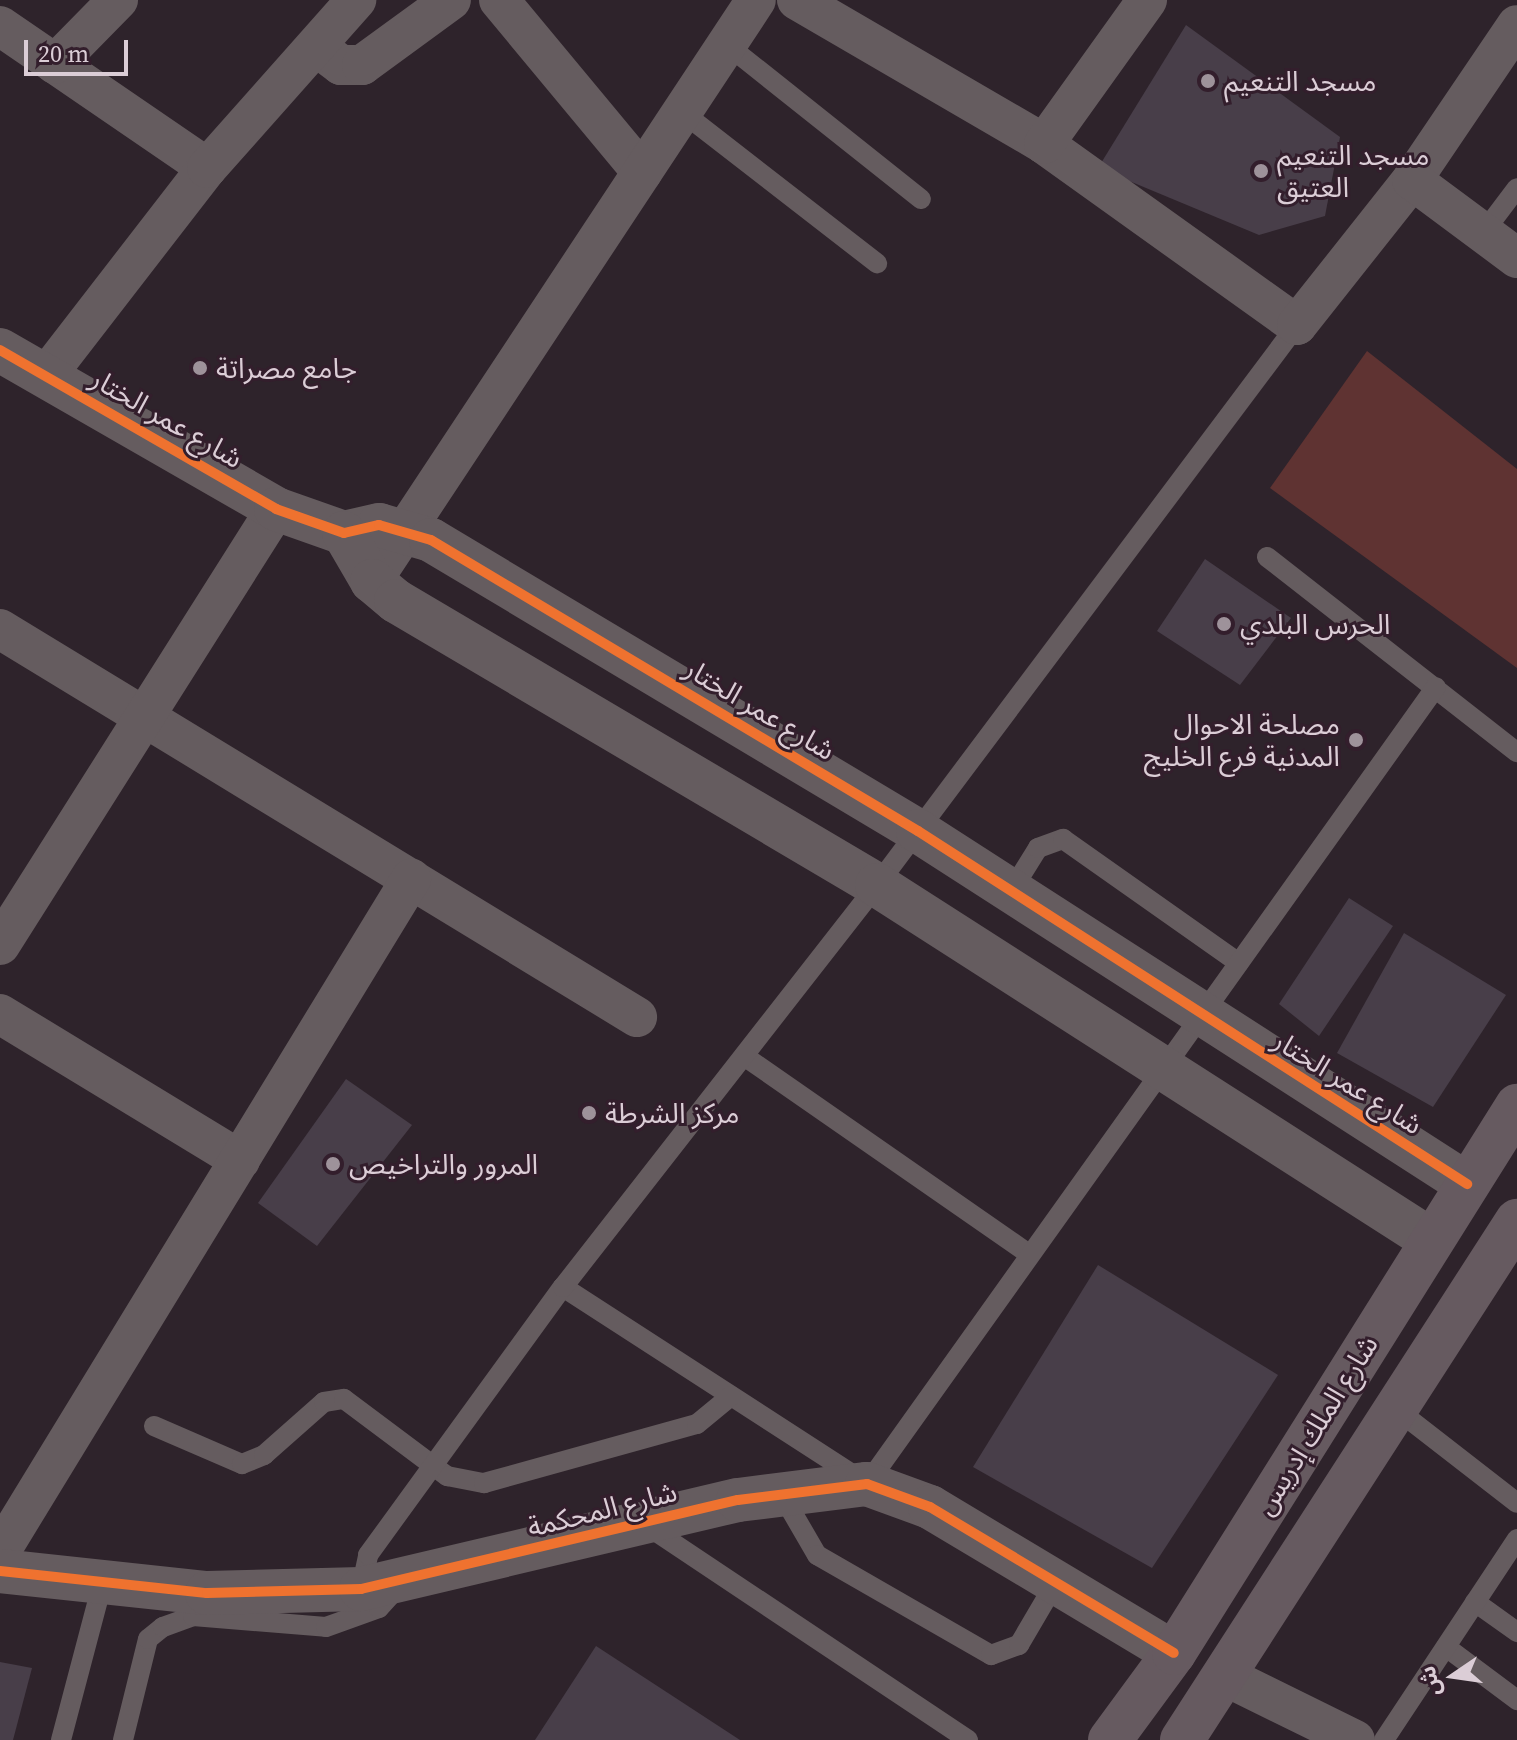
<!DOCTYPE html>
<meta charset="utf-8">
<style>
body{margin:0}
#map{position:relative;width:1517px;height:1740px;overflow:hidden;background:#2e232b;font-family:"Source Serif 4","Noto Sans Arabic",serif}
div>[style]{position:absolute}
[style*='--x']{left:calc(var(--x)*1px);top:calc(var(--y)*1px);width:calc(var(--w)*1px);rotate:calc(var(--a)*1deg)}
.green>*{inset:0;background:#5f3332}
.building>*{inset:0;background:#483e49}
.service>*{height:20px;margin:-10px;padding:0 10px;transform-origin:10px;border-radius:10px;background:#655c5f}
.minor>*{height:40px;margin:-20px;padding:0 20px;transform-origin:20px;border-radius:20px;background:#655c5f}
.tertiary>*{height:44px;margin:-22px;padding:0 22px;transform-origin:22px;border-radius:22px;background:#655c5f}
.trunk>*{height:44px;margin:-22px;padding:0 22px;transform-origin:22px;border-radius:22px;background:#665a60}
.cycleway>*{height:10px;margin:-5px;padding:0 5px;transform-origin:5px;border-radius:5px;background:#ef722f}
.dots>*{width:22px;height:22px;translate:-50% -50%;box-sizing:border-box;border:4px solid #331e2c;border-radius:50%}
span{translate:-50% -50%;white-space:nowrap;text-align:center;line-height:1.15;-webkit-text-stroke:6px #331e2c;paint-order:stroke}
.poi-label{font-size:28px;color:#dbcdd6}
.left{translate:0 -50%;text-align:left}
.right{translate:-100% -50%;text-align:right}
.street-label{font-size:28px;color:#dbcdd6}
.north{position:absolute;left:1413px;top:1636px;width:80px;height:80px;-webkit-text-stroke:6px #331e2c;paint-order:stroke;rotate:257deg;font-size:22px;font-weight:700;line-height:32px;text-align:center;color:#dbcdd6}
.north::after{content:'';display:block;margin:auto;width:28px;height:36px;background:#dbcdd6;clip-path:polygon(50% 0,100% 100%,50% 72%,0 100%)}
.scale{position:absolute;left:24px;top:40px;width:104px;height:36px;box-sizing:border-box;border:4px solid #dbcdd6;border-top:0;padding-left:10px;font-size:24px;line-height:28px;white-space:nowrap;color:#dbcdd6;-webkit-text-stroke:6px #331e2c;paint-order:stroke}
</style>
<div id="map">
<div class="green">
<i style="clip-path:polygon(1367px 351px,1517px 469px,1517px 668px,1270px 488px)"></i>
</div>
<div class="building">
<i style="clip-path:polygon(1186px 25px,1340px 137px,1325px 216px,1259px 235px,1098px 168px)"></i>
<i style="clip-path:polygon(1205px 559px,1291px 618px,1240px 685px,1157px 631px)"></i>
<i style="clip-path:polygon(1349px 898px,1393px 926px,1319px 1036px,1279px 1004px)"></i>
<i style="clip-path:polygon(1404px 933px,1506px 995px,1433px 1107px,1337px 1053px)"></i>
<i style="clip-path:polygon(346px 1079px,412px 1125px,317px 1246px,258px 1203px)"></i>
<i style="clip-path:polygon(1098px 1265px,1278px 1375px,1152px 1568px,973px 1467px)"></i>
<i style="clip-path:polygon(596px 1646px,740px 1740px,535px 1740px)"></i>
<i style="clip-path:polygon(0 1662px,32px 1668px,13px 1740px,0 1740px)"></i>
</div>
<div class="service">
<i style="--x:726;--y:44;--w:249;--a:38.5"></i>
<i style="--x:682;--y:112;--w:247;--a:37.8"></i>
<i style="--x:1483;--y:233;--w:56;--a:-52.9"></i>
<i style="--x:1267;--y:557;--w:317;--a:38"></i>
<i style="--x:1010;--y:893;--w:53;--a:-58.1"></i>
<i style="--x:1038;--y:848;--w:27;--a:-20"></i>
<i style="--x:1063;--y:839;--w:215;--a:35.2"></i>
<i style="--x:744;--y:1056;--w:348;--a:34.8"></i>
<i style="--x:563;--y:1287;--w:362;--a:32.9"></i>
<i style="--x:867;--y:1484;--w:979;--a:-54.48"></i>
<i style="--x:1396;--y:1409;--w:153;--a:37.8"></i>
<i style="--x:154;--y:1426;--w:96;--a:23.4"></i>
<i style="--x:242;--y:1464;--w:24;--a:-22"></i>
<i style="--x:264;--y:1455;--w:80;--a:-41.5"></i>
<i style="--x:324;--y:1402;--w:20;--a:-9"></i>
<i style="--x:344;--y:1399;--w:129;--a:36.8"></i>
<i style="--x:447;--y:1476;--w:38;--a:11"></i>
<i style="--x:484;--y:1483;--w:221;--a:-15.5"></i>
<i style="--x:697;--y:1424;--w:44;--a:-39.5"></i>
<i style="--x:781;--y:1493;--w:72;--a:59.9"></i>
<i style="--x:817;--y:1555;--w:201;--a:29.9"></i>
<i style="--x:991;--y:1655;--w:30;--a:-20"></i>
<i style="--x:1019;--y:1645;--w:73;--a:-59.6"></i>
<i style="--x:646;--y:1525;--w:387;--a:33.7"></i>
<i style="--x:361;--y:1589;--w:35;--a:-78"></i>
<i style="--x:368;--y:1555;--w:331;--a:-54"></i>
<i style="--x:563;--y:1287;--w:510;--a:-52.01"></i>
<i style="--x:877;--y:885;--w:700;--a:-53.13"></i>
<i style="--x:1475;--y:1602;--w:52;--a:35.5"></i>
<i style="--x:1446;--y:1647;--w:89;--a:36.7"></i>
<i style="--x:61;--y:1740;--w:160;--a:-75.2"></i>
<i style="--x:123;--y:1740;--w:104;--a:-76.1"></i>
<i style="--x:148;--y:1639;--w:19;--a:-39"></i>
<i style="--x:163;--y:1627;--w:32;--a:-20"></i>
<i style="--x:193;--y:1616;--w:133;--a:4.7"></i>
<i style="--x:326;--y:1627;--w:56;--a:-19.7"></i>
<i style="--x:379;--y:1608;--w:27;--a:-48"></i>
<i style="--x:1384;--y:1740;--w:241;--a:-56.5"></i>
</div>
<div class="minor">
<i style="--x:499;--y:0;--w:224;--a:50.3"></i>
<i style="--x:797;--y:0;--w:286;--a:30.2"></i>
<i style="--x:1044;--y:144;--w:311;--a:35.6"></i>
<i style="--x:1297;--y:325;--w:185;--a:-51.6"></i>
<i style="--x:1412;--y:180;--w:187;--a:-55.9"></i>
<i style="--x:0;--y:26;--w:251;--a:34.4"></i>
<i style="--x:317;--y:47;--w:30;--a:37"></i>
<i style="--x:341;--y:65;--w:21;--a:0"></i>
<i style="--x:362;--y:65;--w:110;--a:-36.1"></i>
<i style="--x:55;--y:64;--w:90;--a:-45.5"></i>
<i style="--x:1044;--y:144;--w:177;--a:-54.4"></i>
<i style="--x:1412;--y:180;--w:131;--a:36.6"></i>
<i style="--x:46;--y:376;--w:263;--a:-52.3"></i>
<i style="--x:207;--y:168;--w:225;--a:-48.4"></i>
<i style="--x:372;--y:581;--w:696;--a:-56.54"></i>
<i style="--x:0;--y:629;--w:746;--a:31.35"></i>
<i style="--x:0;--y:945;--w:516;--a:-57.67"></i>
<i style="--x:0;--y:1014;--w:281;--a:31.3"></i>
<i style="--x:0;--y:1552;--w:789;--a:-58.59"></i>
<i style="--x:1223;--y:1675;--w:147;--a:26.2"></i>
</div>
<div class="tertiary">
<i style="--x:0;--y:350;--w:319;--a:29.9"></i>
<i style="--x:276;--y:509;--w:72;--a:19.4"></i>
<i style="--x:344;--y:533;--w:36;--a:-13"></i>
<i style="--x:379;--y:525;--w:54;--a:16.1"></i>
<i style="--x:431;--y:540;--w:567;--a:30.86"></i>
<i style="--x:918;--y:831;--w:653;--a:32.74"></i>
<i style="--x:344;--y:533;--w:56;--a:59.7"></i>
<i style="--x:372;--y:581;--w:31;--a:40"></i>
<i style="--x:396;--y:601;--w:559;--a:30.56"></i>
<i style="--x:877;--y:885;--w:658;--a:32.65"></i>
<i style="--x:0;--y:1571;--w:208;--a:6.1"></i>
<i style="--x:207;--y:1593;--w:154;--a:-1.5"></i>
<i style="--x:361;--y:1589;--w:387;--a:-13.3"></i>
<i style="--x:738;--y:1500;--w:130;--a:-7.1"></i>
<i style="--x:867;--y:1484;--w:67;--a:20.1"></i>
<i style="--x:930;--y:1507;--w:284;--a:30.9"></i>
</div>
<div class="trunk">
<i style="--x:1110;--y:1740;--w:108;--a:-53.7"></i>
<i style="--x:1174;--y:1653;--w:646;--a:-57.91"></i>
<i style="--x:1182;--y:1740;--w:618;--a:-57.16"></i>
</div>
<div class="cycleway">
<i style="--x:0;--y:350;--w:319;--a:29.9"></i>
<i style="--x:276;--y:509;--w:72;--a:19.4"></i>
<i style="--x:344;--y:533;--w:36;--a:-13"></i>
<i style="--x:379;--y:525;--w:54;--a:16.1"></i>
<i style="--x:431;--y:540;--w:567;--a:30.86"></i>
<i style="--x:918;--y:831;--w:653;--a:32.74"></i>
<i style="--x:0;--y:1571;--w:208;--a:6.1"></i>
<i style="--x:207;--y:1593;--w:154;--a:-1.5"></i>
<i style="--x:361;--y:1589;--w:387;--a:-13.3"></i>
<i style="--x:738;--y:1500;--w:130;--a:-7.1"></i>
<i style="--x:867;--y:1484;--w:67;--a:20.1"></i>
<i style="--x:930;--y:1507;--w:284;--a:30.9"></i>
</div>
<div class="dots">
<i style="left:1208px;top:81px;background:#9e929a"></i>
<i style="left:1261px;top:171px;background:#9e929a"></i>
<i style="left:200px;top:368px;background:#9e929a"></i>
<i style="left:1224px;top:624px;background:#9e929a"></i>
<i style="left:1356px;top:740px;background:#9e929a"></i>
<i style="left:589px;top:1113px;background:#9e929a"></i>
<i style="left:333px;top:1164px;background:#9e929a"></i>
</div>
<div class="poi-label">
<span class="left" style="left:1224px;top:81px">مسجد التنعيم</span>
<span class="left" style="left:1277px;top:171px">مسجد التنعيم<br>العتيق</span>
<span class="left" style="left:216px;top:368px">جامع مصراتة</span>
<span class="left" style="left:1240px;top:624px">الحرس البلدي</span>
<span class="right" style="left:1340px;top:740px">مصلحة الاحوال<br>المدنية فرع الخليج</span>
<span class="left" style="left:605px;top:1113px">مركز الشرطة</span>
<span class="left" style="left:349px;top:1164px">المرور والتراخيص</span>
</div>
<div class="street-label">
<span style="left:167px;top:418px;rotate:30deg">شارع عمر الختار</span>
<span style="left:760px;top:709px;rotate:31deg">شارع عمر الختار</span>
<span style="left:1348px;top:1082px;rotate:32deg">شارع عمر الختار</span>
<span style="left:1316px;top:1425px;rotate:-58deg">شارع الملك إدريس</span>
<span style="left:602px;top:1509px;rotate:-14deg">شارع المحكمة</span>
</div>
<div class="north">ش</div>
<div class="scale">20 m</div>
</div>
